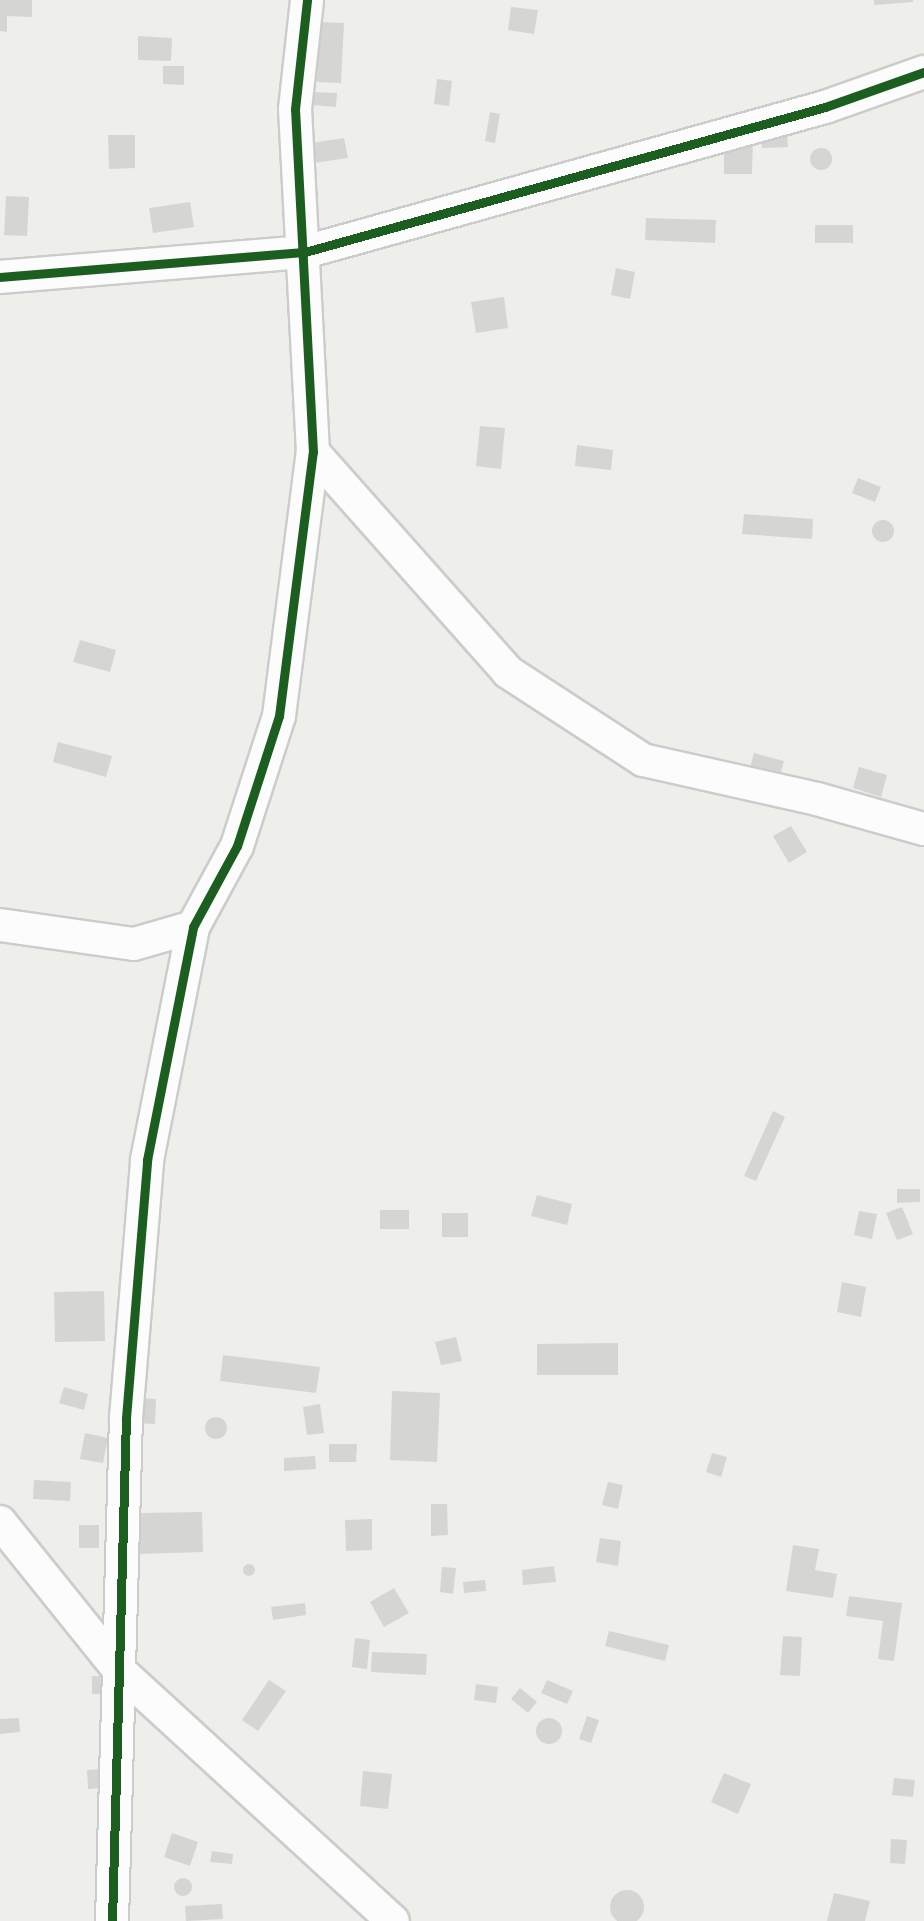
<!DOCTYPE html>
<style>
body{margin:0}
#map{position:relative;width:924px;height:1921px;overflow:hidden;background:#eeeeea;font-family:"Golos Text",sans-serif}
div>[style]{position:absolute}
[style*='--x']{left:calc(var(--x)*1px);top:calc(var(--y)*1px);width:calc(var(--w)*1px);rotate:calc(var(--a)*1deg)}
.building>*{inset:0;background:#d5d5d3}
.round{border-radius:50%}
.roads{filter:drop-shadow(2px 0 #cbcccb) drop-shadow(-2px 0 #cbcccb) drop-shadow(0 2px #cbcccb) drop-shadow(0 -2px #cbcccb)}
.minor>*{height:32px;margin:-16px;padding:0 16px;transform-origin:16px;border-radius:16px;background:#fcfcfc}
.cycleway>*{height:9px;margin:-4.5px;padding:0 4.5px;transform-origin:4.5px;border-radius:4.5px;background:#1b5e20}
span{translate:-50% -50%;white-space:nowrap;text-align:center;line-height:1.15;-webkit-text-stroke:6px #fff;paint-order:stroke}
</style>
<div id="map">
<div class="building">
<i style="clip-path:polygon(0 0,32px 0,32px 17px,7px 16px,7px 32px,0 31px)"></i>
<i style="clip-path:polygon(874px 0,913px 0,913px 2px,874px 5px)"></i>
<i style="clip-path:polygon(511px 7px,538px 10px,534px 34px,508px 30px)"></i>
<i style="clip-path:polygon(319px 22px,344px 23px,341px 83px,317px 82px)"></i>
<i style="clip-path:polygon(138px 36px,172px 38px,171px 61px,138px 60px)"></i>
<i style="clip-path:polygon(163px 66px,184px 66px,184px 85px,163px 84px)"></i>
<i style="clip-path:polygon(437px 79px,452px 81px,449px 106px,434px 104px)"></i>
<i style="clip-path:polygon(312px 92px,337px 93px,336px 107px,311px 105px)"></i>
<i style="clip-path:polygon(490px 112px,500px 114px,495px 143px,485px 141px)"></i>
<i style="clip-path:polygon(787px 133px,788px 147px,762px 148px,761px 134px)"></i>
<i style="clip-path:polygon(108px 135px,135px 135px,135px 168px,109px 169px)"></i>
<i style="clip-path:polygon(344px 138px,348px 158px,314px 163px,311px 143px)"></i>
<i style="clip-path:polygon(724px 139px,753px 139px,752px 174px,724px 174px)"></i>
<i class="round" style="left:810px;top:148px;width:22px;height:22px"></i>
<i style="clip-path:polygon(6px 196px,29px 197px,27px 236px,4px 235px)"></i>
<i style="clip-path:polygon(190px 202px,194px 227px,153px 233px,149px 208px)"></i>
<i style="clip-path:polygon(646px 218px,716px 220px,715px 243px,645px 240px)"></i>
<i style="clip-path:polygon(815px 225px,853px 225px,853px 243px,815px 243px)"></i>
<i style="clip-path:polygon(616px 268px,635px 272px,630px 299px,611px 295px)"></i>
<i style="clip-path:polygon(504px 297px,508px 328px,476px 333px,471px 302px)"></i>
<i style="clip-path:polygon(480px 426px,505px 428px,501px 469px,476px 466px)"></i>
<i style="clip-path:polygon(577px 445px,613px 450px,611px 470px,575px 466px)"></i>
<i style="clip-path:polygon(858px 478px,881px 487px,875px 502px,852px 493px)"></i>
<i style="clip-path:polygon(744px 514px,813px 519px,812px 539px,742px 534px)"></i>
<i class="round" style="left:872px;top:520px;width:22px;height:22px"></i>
<i style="clip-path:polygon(80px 640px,116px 650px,110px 672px,73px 662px)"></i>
<i style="clip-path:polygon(58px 742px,112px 756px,106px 777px,53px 762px)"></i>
<i style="clip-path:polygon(754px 753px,784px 761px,779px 779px,749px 771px)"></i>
<i style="clip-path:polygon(859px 767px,887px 775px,881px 797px,853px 788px)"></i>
<i style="clip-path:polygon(791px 826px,807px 852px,789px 863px,773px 836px)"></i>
<i style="clip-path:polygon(773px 1111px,785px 1117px,756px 1181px,744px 1176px)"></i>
<i style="clip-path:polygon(897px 1189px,920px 1189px,920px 1202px,897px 1203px)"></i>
<i style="clip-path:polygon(537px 1195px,572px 1204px,567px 1225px,531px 1216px)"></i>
<i style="clip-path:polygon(902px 1207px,913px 1234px,897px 1240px,886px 1213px)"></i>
<i style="clip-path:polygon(380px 1210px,409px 1210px,409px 1229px,380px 1229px)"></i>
<i style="clip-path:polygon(859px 1211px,877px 1214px,872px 1239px,854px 1235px)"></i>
<i style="clip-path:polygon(442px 1213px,468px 1213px,468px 1237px,442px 1237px)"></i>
<i style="clip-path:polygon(842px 1282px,866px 1287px,861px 1317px,837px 1312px)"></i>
<i style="clip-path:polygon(104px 1291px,105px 1341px,55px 1342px,54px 1292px)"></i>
<i style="clip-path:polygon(456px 1337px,462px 1361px,441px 1365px,435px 1342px)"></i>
<i style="clip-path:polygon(618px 1343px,618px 1375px,537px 1375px,537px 1344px)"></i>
<i style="clip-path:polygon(223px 1355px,320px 1367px,316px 1393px,220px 1381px)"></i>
<i style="clip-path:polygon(64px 1387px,88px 1394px,84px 1410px,59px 1403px)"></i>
<i style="clip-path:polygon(392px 1391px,440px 1393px,437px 1462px,390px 1460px)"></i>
<i style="clip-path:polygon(138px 1398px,156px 1399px,155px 1424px,137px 1423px)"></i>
<i style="clip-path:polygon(320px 1404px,324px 1433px,307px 1435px,303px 1407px)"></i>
<i class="round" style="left:205px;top:1417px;width:22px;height:22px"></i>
<i style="clip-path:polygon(85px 1433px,108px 1438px,103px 1463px,80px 1459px)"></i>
<i style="clip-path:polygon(329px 1444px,357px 1444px,356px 1462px,329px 1462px)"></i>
<i style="clip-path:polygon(712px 1453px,727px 1457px,721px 1477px,706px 1472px)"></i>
<i style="clip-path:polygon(315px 1456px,316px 1469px,284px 1471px,284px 1458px)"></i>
<i style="clip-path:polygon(34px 1480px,71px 1482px,70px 1501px,33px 1499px)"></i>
<i style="clip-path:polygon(608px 1482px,623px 1485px,618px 1509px,602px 1505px)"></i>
<i style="clip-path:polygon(431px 1504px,447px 1504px,448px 1535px,431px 1536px)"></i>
<i style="clip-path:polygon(202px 1512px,203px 1552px,139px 1554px,138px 1513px)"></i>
<i style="clip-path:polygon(372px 1519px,372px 1550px,346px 1551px,345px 1520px)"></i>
<i style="clip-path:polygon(79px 1525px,99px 1525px,99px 1548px,79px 1548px)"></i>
<i style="clip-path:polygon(600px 1538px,621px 1541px,618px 1566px,596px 1562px)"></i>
<i style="clip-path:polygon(793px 1545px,819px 1549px,815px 1570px,837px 1574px,833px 1598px,786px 1591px)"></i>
<i class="round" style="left:243px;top:1564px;width:12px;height:12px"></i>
<i style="clip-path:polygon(554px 1566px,556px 1582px,523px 1585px,522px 1570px)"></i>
<i style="clip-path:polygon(442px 1567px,456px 1568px,453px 1594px,440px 1592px)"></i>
<i style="clip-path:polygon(485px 1580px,486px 1591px,464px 1593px,463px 1582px)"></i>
<i style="clip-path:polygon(394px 1588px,409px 1613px,384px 1627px,370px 1602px)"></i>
<i style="clip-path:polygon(849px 1596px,902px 1603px,894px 1661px,878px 1659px,883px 1621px,846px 1616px)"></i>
<i style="clip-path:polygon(305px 1603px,306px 1615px,273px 1620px,271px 1607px)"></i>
<i style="clip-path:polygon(609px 1631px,669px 1645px,665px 1661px,605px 1646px)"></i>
<i style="clip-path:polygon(783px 1636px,802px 1637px,800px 1676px,780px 1675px)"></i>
<i style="clip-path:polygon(355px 1638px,370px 1640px,367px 1669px,352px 1667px)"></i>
<i style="clip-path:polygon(372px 1652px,427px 1654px,426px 1675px,371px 1672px)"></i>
<i style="clip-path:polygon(92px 1676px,108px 1676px,109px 1694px,92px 1694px)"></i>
<i style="clip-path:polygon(269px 1680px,286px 1691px,258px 1731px,242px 1720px)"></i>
<i style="clip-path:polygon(547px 1680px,573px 1691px,567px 1704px,541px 1693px)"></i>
<i style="clip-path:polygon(476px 1684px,498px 1687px,496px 1703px,474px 1700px)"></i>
<i style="clip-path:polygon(520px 1688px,537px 1702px,528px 1713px,511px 1699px)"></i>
<i style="clip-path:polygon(587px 1716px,599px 1720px,591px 1743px,579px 1739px)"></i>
<i style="clip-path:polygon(19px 1718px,20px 1732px,0 1734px,0 1719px)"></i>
<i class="round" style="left:536px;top:1718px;width:26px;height:26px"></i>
<i style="clip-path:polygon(103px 1769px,104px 1788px,88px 1789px,87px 1770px)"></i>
<i style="clip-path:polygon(363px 1771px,392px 1774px,388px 1809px,360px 1806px)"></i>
<i style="clip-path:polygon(724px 1773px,751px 1784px,738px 1814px,711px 1802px)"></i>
<i style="clip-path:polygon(894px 1778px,915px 1780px,913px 1797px,892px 1795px)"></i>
<i style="clip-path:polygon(172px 1833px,198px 1842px,190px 1866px,164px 1857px)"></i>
<i style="clip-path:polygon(891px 1839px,907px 1840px,905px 1864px,890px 1863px)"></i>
<i style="clip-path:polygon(212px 1851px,233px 1854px,232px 1864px,210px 1862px)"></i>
<i class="round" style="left:174px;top:1878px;width:18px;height:18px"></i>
<i class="round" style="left:610px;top:1890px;width:34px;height:34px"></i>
<i style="clip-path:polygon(834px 1893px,870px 1901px,865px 1921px,827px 1921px)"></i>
<i style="clip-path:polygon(222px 1904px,223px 1919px,186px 1921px,185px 1906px)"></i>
</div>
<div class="roads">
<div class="minor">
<i style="--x:0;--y:277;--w:306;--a:-4.7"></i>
<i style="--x:305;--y:252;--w:540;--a:-15.58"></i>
<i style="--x:825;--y:107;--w:105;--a:-19.5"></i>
<i style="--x:313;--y:452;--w:294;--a:48.4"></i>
<i style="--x:508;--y:672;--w:161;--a:33.1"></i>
<i style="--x:643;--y:760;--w:178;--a:12.6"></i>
<i style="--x:817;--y:799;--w:111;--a:15.7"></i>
<i style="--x:0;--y:925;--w:135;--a:8.1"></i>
<i style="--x:134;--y:944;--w:61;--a:-16.1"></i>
<i style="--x:0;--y:1522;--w:191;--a:51.2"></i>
<i style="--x:120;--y:1671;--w:370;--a:42.5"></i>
<i style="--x:112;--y:1921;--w:503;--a:-88.41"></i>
<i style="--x:126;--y:1418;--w:259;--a:-85.3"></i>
<i style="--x:147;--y:1160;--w:237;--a:-78.8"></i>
<i style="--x:193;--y:927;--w:92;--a:-61.5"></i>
<i style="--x:237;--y:846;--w:137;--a:-72.1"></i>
<i style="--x:279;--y:716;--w:266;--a:-82.7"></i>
<i style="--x:313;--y:452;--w:343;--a:-93"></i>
<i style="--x:295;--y:109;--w:110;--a:-83.7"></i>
</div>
</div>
<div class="cycleway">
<i style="--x:0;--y:277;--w:306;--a:-4.7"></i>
<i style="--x:305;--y:252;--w:540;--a:-15.58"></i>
<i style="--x:825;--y:107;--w:105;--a:-19.5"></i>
<i style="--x:112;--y:1921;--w:503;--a:-88.41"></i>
<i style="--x:126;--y:1418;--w:259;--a:-85.3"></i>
<i style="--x:147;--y:1160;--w:237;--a:-78.8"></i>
<i style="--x:193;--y:927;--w:92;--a:-61.5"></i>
<i style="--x:237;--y:846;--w:137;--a:-72.1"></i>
<i style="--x:279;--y:716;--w:266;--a:-82.7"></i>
<i style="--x:313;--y:452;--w:343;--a:-93"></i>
<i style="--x:295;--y:109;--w:110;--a:-83.7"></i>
</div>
</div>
